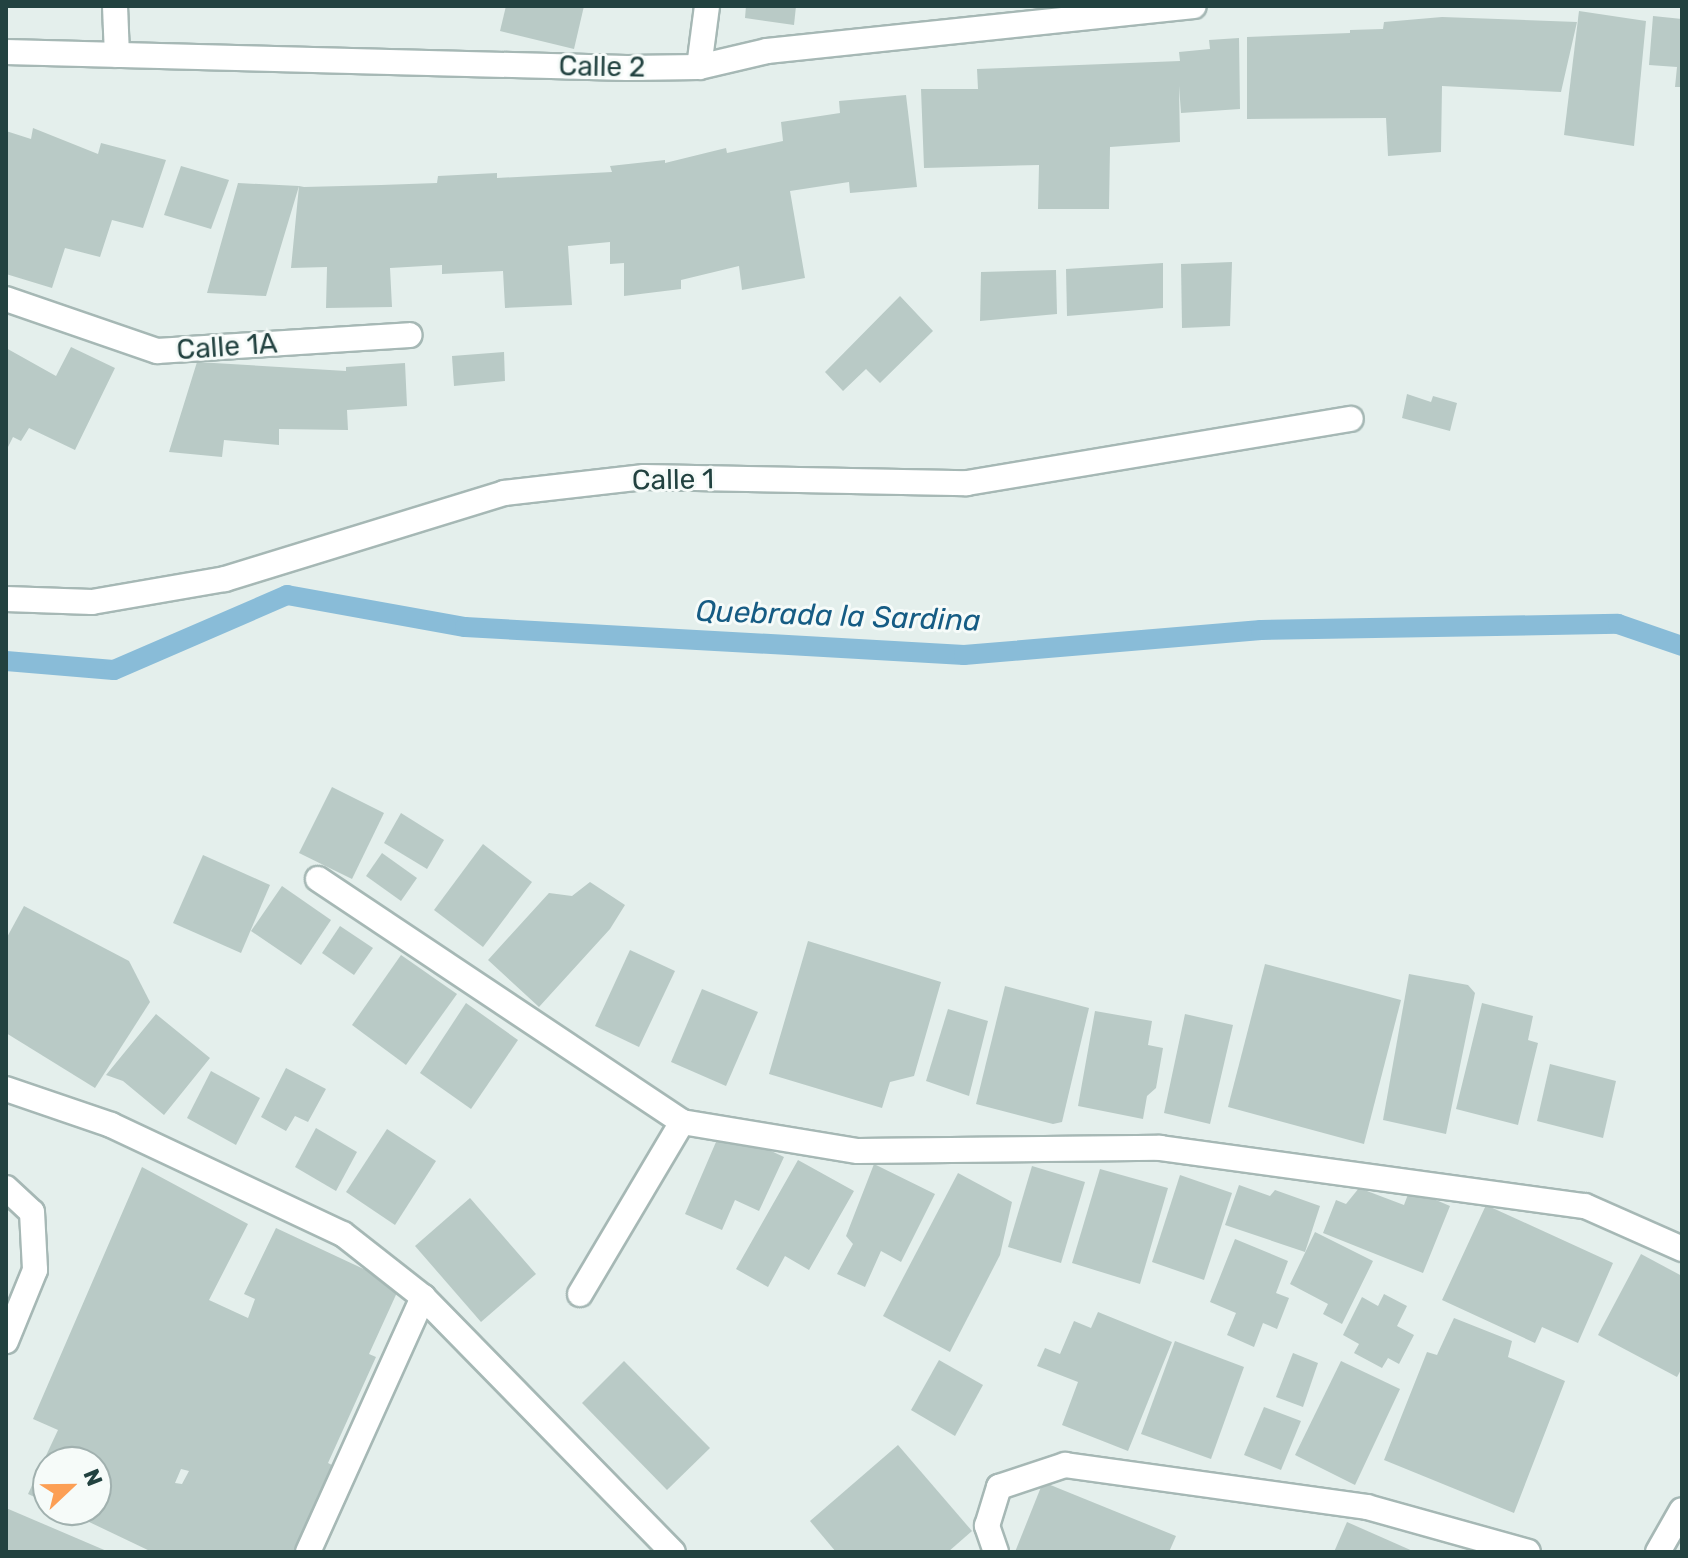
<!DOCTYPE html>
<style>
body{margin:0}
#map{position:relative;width:1688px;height:1558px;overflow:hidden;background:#e4efec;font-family:Rubik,sans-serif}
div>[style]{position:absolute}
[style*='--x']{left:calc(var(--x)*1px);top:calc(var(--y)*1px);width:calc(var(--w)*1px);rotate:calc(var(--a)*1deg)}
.stream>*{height:20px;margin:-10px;padding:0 10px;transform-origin:10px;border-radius:10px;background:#89bcd8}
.building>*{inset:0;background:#b9cac6}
.roads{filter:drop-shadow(2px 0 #a6b8b5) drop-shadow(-2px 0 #a6b8b5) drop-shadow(0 2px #a6b8b5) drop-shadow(0 -2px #a6b8b5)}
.minor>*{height:24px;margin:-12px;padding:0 12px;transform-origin:12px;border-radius:12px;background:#fff}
span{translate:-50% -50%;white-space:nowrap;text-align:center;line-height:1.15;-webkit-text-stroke:6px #f6fbf9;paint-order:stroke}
.street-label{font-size:28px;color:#224240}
.water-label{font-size:30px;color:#165c84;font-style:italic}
.frame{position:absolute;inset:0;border:8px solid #224240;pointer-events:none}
.north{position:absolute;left:32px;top:1446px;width:80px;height:80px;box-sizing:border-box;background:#f6fbf9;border:2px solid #a1b1af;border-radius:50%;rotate:68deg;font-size:22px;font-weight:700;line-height:32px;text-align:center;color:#224240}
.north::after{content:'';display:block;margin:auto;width:28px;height:36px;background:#fc9f55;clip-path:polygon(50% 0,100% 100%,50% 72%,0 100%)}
</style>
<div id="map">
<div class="stream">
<i style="--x:6;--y:661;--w:108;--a:4.8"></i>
<i style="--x:114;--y:670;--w:189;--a:-23.4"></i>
<i style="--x:287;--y:595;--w:181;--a:10.2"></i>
<i style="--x:465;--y:627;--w:500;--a:3.2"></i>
<i style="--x:964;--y:655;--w:298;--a:-4.8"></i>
<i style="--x:1261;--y:630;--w:357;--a:-1"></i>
<i style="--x:1618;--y:624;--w:68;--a:19"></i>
</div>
<div class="building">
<i style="clip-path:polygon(506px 6px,584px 6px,574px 49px,500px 31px)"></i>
<i style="clip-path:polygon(746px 6px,796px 6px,794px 25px,745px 18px)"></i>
<i style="clip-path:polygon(1579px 11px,1646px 21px,1634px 146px,1564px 135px)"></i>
<i style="clip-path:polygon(1653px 16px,1682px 19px,1682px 87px,1675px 87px,1677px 67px,1649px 65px)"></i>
<i style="clip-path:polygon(1442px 17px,1577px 22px,1561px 92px,1442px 86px,1441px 152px,1388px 156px,1386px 118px,1247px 119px,1247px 37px,1350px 33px,1350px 30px,1383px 29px,1384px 22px)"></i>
<i style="clip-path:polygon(1239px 38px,1240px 109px,1181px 113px,1179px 86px,1180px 142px,1110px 147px,1109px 209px,1038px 209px,1039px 165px,924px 168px,921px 89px,978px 89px,977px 69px,1180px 61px,1179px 52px,1210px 49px,1209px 40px)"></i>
<i style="clip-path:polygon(906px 95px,917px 187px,850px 193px,849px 182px,790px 191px,805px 278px,742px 290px,739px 266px,681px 280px,681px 289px,624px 296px,624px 263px,610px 264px,610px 242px,568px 246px,572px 305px,505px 308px,503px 271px,442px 274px,442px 265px,390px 268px,392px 307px,326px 308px,327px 267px,291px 268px,299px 186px,266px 296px,207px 293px,238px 183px,299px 186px,304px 187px,381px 185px,437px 183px,438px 176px,497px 173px,497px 178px,612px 172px,610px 166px,665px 160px,665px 163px,726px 148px,727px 153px,783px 141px,781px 122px,840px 113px,839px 101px)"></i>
<i style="clip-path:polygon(33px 128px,98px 154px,101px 143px,166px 160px,143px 228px,112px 220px,100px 257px,65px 248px,52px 288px,6px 274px,6px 131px,31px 139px)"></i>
<i style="clip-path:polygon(181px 166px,229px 180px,211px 229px,164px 215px)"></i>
<i style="clip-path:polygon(1232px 262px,1230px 326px,1182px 328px,1181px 264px)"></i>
<i style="clip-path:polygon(1163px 263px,1163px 308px,1067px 316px,1066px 269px)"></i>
<i style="clip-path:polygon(1056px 270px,1057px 314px,980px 321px,981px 272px)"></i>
<i style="clip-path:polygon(900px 296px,933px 331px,880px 383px,866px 369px,843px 391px,825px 372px)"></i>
<i style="clip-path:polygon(71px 347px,115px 368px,75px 450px,29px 428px,21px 441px,13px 437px,6px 451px,6px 348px,56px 376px)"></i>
<i style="clip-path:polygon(504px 352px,505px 381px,454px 386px,452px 356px)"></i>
<i style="clip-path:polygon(197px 362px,346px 371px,346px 367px,405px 363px,407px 406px,347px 410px,348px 430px,279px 429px,279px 445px,224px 440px,222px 457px,169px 452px)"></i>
<i style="clip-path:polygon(1407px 394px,1431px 402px,1433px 396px,1457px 403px,1450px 431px,1402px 418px)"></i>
<i style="clip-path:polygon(332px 787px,384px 813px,352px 879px,299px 853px)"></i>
<i style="clip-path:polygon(401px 813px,444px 840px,427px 869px,384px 843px)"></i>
<i style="clip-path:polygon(483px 844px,532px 882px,483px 947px,434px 910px)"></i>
<i style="clip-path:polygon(382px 853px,417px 878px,401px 901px,366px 876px)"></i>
<i style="clip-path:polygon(203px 855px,270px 885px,241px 953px,173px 923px)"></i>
<i style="clip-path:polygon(590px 882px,625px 905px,610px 929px,539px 1007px,488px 960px,549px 893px,572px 896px)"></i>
<i style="clip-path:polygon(282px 886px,331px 920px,301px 965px,251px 931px)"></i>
<i style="clip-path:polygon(24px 906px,129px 961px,150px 1002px,95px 1088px,6px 1033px,6px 939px)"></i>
<i style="clip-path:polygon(340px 926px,373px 948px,354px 975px,322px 953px)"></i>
<i style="clip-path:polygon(808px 941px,941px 982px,914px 1076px,890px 1082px,882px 1108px,769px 1074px)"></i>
<i style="clip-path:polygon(630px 950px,675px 971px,639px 1047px,595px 1026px)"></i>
<i style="clip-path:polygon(401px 955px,457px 994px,406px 1065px,352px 1025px)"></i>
<i style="clip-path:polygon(1265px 964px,1401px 1000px,1364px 1144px,1228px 1107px)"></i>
<i style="clip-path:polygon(1409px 974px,1468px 985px,1475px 993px,1446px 1134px,1383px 1120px)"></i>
<i style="clip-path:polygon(1005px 986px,1089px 1008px,1062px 1122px,1053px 1124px,976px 1104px)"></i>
<i style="clip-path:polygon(702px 989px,758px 1012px,726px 1086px,671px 1062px)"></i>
<i style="clip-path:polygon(466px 1003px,518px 1040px,471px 1109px,420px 1073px)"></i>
<i style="clip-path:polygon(1482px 1003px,1533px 1016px,1528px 1040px,1538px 1043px,1518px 1125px,1456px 1109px)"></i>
<i style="clip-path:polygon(948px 1009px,988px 1021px,969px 1096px,926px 1081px)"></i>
<i style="clip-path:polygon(1095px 1011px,1152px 1021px,1148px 1045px,1163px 1048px,1156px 1088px,1147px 1096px,1143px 1119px,1078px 1106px)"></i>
<i style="clip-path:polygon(156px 1014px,210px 1058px,164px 1115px,123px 1081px,106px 1075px)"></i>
<i style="clip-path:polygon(1185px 1014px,1233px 1025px,1210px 1124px,1164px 1113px)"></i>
<i style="clip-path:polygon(1550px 1064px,1616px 1081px,1603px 1138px,1537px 1121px)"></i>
<i style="clip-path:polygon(286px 1068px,326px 1089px,308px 1122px,295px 1116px,286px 1131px,261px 1117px)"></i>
<i style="clip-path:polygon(211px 1071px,260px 1098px,236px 1145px,187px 1118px)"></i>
<i style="clip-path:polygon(316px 1128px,357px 1152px,336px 1191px,295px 1167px)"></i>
<i style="clip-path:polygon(722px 1128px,784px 1157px,759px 1211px,735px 1200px,722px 1230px,685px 1214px)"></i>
<i style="clip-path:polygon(387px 1129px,436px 1161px,395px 1225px,346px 1192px)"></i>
<i style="clip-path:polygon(798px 1160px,854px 1191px,809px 1270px,785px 1256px,768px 1287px,736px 1269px)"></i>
<i style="clip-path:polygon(874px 1164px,935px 1194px,901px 1262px,881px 1251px,865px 1287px,837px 1274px,853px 1244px,846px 1236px)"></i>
<i style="clip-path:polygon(1032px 1166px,1085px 1182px,1061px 1263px,1008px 1247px)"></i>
<i style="clip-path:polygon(evenodd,142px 1167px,248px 1224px,209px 1300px,248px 1318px,255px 1299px,244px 1294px,276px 1228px,400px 1286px,369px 1354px,376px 1357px,328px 1463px,336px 1467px,297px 1552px,152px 1552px,64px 1510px,96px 1510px,96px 1462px,48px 1462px,48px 1503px,28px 1494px,58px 1430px,33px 1419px,142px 1167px,181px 1469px,189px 1471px,182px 1484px,175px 1483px,181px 1469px)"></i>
<i style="clip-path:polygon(1100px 1169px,1168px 1188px,1140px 1284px,1072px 1263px)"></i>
<i style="clip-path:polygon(958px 1173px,1012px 1202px,1000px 1255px,950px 1352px,883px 1316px)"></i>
<i style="clip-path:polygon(1180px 1175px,1232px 1193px,1204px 1280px,1152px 1262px)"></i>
<i style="clip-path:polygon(1239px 1185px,1270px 1196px,1275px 1190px,1320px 1206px,1305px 1252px,1225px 1225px)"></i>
<i style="clip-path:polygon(1359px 1188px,1404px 1205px,1410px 1189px,1450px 1206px,1423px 1273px,1323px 1233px,1336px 1200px,1346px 1204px)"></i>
<i style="clip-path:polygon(470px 1198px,536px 1274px,481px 1322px,415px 1246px)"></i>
<i style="clip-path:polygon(1486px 1205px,1613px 1263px,1578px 1343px,1542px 1327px,1535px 1343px,1442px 1300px)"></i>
<i style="clip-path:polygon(1315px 1232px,1373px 1261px,1342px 1324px,1323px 1314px,1328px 1304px,1290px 1284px)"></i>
<i style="clip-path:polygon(1235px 1239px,1288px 1261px,1276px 1293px,1289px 1298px,1277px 1329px,1263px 1323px,1254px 1347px,1227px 1335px,1236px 1313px,1210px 1302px)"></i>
<i style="clip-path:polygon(1641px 1254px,1682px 1276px,1682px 1368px,1677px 1377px,1598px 1335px)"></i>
<i style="clip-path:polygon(1384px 1294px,1407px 1306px,1397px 1326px,1414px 1335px,1399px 1364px,1388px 1358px,1382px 1368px,1354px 1353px,1359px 1344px,1343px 1335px,1362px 1297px,1378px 1306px)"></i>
<i style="clip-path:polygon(1098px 1312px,1172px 1342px,1128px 1451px,1062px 1425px,1078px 1382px,1037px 1366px,1045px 1348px,1060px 1354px,1074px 1321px,1091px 1328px)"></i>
<i style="clip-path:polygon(1454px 1318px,1512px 1341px,1508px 1357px,1565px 1381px,1514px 1513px,1384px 1460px,1427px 1352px,1437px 1355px)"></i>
<i style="clip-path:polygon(1175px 1341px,1244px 1367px,1211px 1459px,1141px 1434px)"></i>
<i style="clip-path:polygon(1293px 1353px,1318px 1363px,1303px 1407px,1276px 1397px)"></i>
<i style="clip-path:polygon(939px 1360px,983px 1385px,955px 1436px,911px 1410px)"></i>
<i style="clip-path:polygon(624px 1361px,710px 1448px,667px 1490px,582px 1403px)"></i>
<i style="clip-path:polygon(1341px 1361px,1400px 1389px,1355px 1485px,1295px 1455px)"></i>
<i style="clip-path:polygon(1264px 1407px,1301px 1421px,1281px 1470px,1244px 1455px)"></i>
<i style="clip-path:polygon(898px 1445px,972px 1531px,948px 1552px,836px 1552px,810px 1521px)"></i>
<i style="clip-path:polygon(1043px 1482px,1176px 1536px,1169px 1552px,1015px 1552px)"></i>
<i style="clip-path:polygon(6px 1508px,109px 1552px,6px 1552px)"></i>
<i style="clip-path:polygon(1347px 1522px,1415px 1552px,1334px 1552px)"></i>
</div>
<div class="roads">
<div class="minor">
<i style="--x:115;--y:6;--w:49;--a:87.7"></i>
<i style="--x:6;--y:52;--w:621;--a:1.48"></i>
<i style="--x:627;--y:68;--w:72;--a:-0.8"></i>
<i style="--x:699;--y:67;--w:70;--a:-13.2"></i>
<i style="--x:767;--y:51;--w:429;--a:-6"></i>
<i style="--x:699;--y:67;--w:62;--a:-82.5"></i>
<i style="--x:6;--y:299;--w:160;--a:19"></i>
<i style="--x:157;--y:351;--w:253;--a:-3.6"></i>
<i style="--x:6;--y:599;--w:86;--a:2"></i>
<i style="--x:92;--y:602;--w:135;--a:-9.8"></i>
<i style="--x:225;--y:579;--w:292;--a:-17.1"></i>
<i style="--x:504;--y:493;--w:141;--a:-6.5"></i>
<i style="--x:644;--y:477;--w:323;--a:1.1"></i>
<i style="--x:967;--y:483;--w:389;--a:-9.5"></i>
<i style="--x:318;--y:879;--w:438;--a:33.7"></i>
<i style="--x:682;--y:1122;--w:178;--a:9.4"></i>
<i style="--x:858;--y:1151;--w:302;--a:-0.6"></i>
<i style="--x:1160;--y:1148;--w:429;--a:7.8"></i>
<i style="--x:1585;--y:1206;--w:106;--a:23.9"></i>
<i style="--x:6;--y:1089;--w:111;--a:18.9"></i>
<i style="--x:111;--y:1125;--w:256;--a:25.2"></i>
<i style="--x:343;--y:1234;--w:102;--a:38.2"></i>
<i style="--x:423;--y:1297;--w:357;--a:45.6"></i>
<i style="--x:6;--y:1188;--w:35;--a:43"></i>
<i style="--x:32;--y:1212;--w:58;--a:87"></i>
<i style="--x:35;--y:1270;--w:77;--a:112.2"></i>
<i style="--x:580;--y:1294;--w:200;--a:-59.3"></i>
<i style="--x:308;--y:1552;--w:280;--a:-65.7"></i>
<i style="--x:996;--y:1552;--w:28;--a:-109"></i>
<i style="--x:987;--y:1526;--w:41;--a:-72.9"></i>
<i style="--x:999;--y:1487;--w:70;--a:-18.4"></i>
<i style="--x:1065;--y:1465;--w:305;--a:7.9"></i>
<i style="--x:1367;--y:1507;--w:167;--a:15.6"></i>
<i style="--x:1658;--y:1552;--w:48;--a:-60.3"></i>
</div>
</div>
<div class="street-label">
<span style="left:602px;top:67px;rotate:1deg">Calle 2</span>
<span style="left:227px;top:347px;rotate:-4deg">Calle 1A</span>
<span style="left:673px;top:480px;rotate:-1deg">Calle 1</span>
</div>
<div class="water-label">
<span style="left:838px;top:616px;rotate:2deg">Quebrada la Sardina</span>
</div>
<div class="frame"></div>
<div class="north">N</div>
</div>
